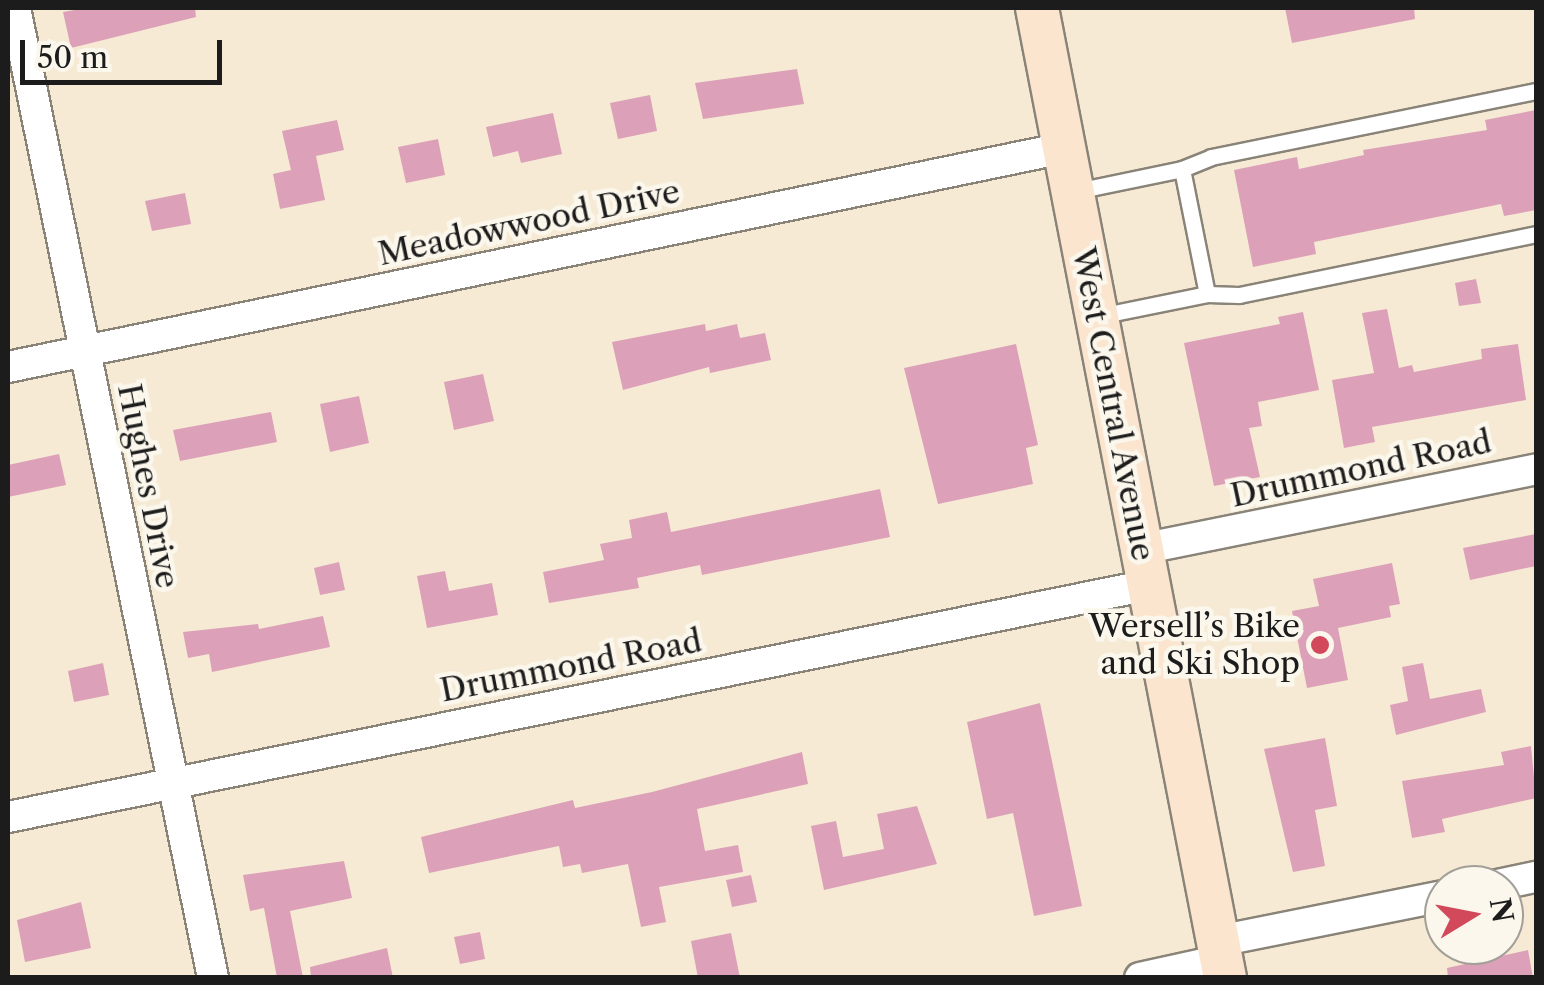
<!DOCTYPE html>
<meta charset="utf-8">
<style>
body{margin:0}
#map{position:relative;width:1544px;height:985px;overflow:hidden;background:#f6ead4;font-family:"Libre Caslon Text",serif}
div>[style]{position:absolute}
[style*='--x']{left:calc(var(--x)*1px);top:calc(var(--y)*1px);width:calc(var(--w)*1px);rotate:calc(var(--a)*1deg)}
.building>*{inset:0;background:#dca1b8}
.roads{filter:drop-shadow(2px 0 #898378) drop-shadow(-2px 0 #898378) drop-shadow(0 2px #898378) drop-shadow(0 -2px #898378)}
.lane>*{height:15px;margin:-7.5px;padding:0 7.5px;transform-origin:7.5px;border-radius:7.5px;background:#fff}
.street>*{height:30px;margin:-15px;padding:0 15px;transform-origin:15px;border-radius:15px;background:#fff}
.secondary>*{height:42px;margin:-21px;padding:0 21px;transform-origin:21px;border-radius:21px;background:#fbe5cf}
.dots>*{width:28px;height:28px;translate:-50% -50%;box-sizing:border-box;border:5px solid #fbf7ec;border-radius:50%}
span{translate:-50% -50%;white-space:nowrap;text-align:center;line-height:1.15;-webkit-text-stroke:9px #fbf7ec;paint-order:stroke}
.street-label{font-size:32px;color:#1c1c1c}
.poi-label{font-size:32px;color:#1c1c1c}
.right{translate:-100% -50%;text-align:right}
.frame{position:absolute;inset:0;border:10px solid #1c1c1c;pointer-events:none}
.north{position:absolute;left:1424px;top:865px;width:100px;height:100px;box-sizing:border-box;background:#fbf7ec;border:2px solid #a29f99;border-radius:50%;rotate:80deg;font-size:28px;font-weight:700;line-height:40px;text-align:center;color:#1c1c1c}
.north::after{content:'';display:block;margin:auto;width:35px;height:45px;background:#d1495b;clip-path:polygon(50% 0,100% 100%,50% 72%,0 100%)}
.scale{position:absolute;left:20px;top:40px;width:202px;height:45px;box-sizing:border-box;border:5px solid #1c1c1c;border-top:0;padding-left:12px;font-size:30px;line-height:35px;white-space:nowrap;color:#1c1c1c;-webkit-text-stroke:8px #fbf7ec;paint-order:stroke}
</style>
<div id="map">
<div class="building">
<i style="clip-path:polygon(86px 8px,195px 8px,196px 17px,71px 48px,63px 12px)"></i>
<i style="clip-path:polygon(1285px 8px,1414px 8px,1415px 19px,1292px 43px)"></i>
<i style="clip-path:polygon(797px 69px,804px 104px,703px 119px,695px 83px)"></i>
<i style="clip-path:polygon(650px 95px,657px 131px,618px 139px,610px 103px)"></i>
<i style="clip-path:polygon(1536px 110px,1536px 210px,1504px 216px,1501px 204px,1314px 242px,1316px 254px,1253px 267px,1234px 170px,1297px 157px,1299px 169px,1364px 155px,1363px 150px,1487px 130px,1485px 120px)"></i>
<i style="clip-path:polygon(553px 113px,562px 154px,521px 163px,518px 151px,493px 157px,486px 127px)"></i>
<i style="clip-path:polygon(337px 120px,344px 150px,316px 156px,325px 200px,280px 209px,273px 174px,291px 170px,282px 131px)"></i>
<i style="clip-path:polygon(438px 139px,445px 175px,406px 183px,398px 147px)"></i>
<i style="clip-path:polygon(185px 193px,191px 224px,152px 231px,145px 201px)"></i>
<i style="clip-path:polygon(1476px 279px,1481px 303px,1459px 306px,1455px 283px)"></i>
<i style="clip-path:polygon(1387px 309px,1399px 368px,1412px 365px,1414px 372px,1482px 359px,1481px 349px,1518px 344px,1526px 400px,1372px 427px,1375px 442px,1344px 448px,1332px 380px,1374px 373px,1362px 313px)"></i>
<i style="clip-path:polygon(1303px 312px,1319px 390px,1258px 402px,1262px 426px,1249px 428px,1260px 477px,1214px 486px,1184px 343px,1280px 324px,1278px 317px)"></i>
<i style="clip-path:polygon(705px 324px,706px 331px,737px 324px,740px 338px,765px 333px,771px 360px,710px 373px,709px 367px,623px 390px,612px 342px)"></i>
<i style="clip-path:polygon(1016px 344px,1038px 445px,1026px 448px,1033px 484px,938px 504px,904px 368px)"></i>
<i style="clip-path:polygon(483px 374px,494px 421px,454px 430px,444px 382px)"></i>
<i style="clip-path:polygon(359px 396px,369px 443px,330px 452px,320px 404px)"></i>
<i style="clip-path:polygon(271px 412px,277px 442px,180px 461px,173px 430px)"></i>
<i style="clip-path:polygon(59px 454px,66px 485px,8px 497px,8px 465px)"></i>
<i style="clip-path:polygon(880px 489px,890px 537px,702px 575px,700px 565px,637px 578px,639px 588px,549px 603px,543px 572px,604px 560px,600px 544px,632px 538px,629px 520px,667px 512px,671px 532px)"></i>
<i style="clip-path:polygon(1536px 534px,1536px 566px,1470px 580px,1463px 548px)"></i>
<i style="clip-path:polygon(339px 562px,345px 590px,320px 595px,314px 568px)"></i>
<i style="clip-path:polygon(1392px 563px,1400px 604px,1389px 606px,1391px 617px,1338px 628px,1348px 680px,1307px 688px,1292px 611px,1319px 606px,1313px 579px)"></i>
<i style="clip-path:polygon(445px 571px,449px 591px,492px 583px,498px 615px,427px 628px,417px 576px)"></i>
<i style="clip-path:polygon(323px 616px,330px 647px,212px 672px,209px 654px,188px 658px,183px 632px,258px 624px,259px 629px)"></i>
<i style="clip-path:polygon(103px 663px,109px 695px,74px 702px,68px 671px)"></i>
<i style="clip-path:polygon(1423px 663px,1430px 699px,1481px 689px,1486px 712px,1396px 735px,1390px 705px,1408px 701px,1402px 667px)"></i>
<i style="clip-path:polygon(1040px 703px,1082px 906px,1034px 916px,1013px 813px,987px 819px,967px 722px)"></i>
<i style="clip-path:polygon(1325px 738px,1337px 806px,1315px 810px,1325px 866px,1293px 872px,1264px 749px)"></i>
<i style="clip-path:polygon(1531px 746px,1536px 798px,1442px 819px,1445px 832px,1412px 838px,1402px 781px,1504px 765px,1501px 752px)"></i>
<i style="clip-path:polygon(802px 752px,808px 784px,697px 809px,705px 851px,738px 845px,743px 872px,659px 887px,666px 922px,641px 927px,628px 864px,582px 873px,580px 864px,563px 867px,559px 846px,429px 873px,421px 837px,573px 800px,575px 808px,652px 792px)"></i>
<i style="clip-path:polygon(917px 806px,937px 864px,824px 890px,811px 826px,836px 821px,843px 857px,884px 849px,877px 814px)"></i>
<i style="clip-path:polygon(344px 861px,352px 898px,290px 911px,303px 978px,277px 978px,264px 908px,250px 911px,243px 875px)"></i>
<i style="clip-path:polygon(751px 875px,757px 902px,732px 907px,726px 880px)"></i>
<i style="clip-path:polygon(81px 902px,91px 948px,25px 962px,17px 920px)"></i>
<i style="clip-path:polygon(480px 932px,485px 959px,460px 964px,454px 937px)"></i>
<i style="clip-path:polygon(731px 933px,740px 978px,698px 978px,691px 941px)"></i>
<i style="clip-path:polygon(387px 948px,393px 978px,311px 978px,310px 967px)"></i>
<i style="clip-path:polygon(1528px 950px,1533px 978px,1448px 978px,1447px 968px)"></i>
</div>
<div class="roads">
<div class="lane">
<i style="--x:1182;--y:169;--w:127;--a:78.7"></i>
<i style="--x:1076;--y:191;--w:108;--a:-11.7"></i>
<i style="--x:1182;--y:169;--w:31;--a:-22"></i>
<i style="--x:1211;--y:157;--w:332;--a:-11.5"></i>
<i style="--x:1099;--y:316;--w:110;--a:-11.5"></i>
<i style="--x:1207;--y:294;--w:32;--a:2"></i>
<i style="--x:1239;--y:295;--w:303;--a:-11.6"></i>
</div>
<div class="street">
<i style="--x:15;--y:8;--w:990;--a:78.46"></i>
<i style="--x:8;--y:367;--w:1078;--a:-11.72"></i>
<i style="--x:1141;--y:549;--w:403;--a:-11.4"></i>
<i style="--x:8;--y:817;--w:1163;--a:-11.5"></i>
<i style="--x:1497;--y:885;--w:40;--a:-12"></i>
<i style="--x:1218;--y:941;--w:230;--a:-11.3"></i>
<i style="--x:1140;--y:978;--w:84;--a:-12.4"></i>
</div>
<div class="secondary">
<i style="--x:1037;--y:8;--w:988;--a:79.03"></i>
</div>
</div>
<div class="dots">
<i style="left:1320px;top:645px;background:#d1495b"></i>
</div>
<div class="street-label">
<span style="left:529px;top:223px;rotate:-12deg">Meadowwood Drive</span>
<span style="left:1113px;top:404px;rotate:79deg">West Central Avenue</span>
<span style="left:1361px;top:469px;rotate:-12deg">Drummond Road</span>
<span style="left:148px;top:486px;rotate:79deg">Hughes Drive</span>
<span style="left:571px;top:666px;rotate:-11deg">Drummond Road</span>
</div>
<div class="poi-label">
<span class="right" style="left:1300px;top:645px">Wersell’s Bike<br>and Ski Shop</span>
</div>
<div class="frame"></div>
<div class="north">N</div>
<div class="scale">50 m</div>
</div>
